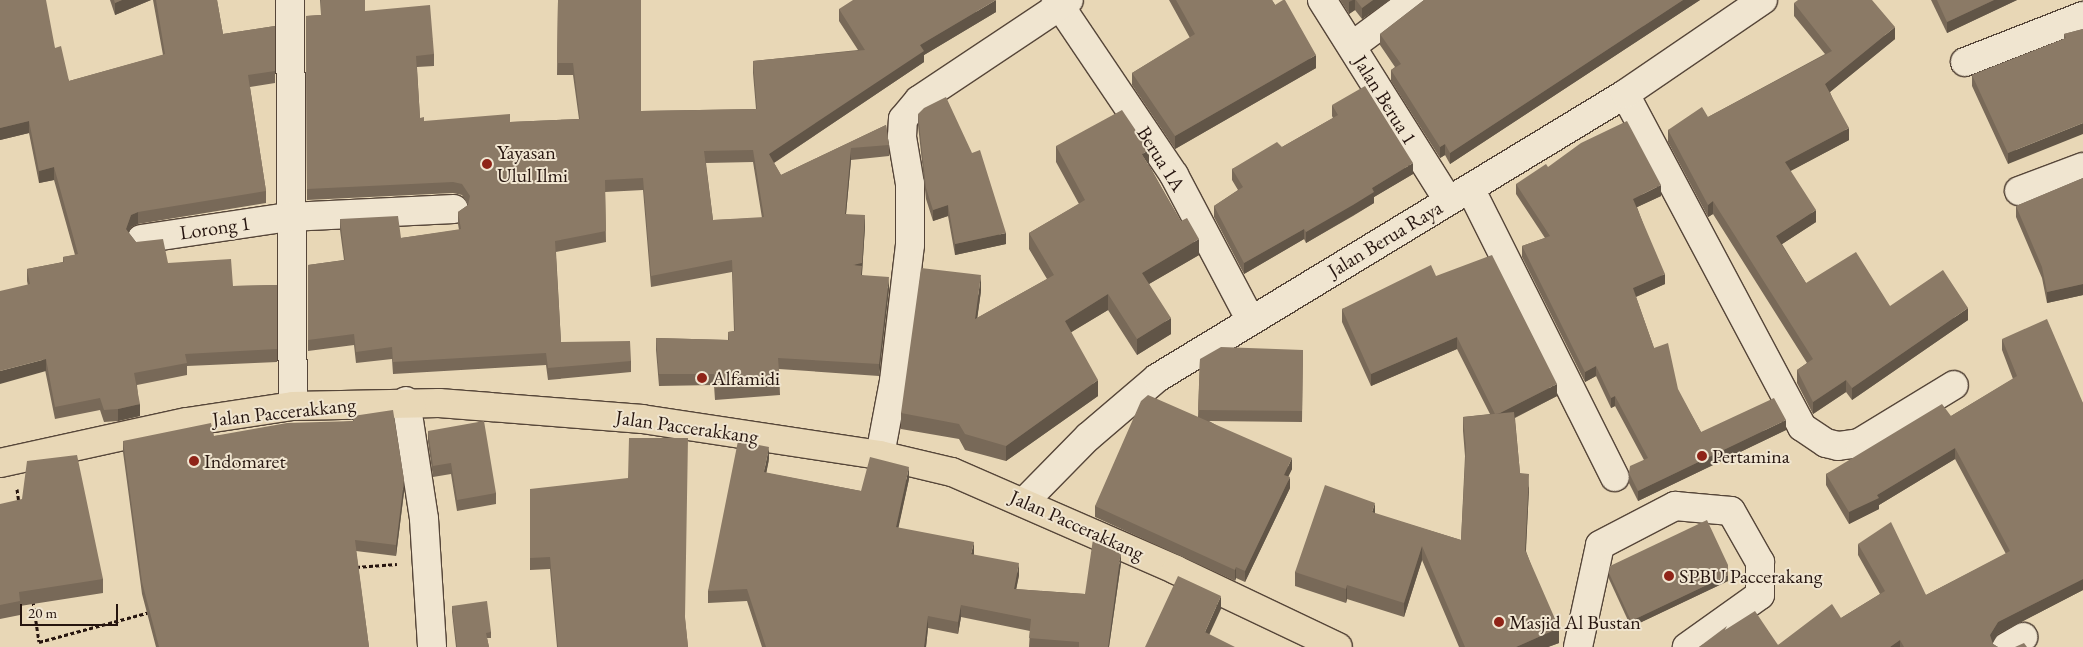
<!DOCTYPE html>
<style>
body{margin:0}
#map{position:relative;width:2083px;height:647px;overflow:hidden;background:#e8d7b6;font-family:"EB Garamond",serif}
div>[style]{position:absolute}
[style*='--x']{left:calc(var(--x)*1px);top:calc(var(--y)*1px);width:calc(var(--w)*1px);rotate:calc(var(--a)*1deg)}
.path>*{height:3px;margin-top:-1.5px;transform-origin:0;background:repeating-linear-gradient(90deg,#26150f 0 4px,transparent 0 6.5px)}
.roads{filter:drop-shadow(1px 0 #564639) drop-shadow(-1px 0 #564639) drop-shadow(0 1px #564639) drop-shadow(0 -1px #564639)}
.minor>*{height:28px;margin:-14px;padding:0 14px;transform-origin:14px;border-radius:14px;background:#f0e5d0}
.major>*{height:28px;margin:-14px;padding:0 14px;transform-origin:14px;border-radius:14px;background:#e8d7b6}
.wall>*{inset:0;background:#786958}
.shaded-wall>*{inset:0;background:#615547}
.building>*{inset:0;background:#8b7a66}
.dots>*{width:14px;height:14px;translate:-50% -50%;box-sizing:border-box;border:2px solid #f0e5d0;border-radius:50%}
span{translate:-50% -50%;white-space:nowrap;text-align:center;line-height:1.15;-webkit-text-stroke:4px #f0e5d0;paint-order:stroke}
.street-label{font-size:20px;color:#26150f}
.poi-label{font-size:20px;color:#26150f}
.left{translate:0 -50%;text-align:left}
.scale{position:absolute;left:20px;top:604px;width:98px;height:22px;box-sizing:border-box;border:2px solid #26150f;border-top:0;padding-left:6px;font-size:15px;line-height:18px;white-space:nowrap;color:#26150f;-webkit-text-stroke:4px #f0e5d0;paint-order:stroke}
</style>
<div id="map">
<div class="path">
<i style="--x:17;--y:489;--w:14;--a:82"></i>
<i style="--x:356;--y:567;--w:41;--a:-4.2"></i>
<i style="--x:33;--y:601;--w:41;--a:81.7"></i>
<i style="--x:39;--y:642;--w:115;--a:-15.1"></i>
</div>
<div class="roads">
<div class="minor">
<i style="--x:290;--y:0;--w:406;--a:89.6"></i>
<i style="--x:1056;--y:0;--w:211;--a:56"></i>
<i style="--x:1174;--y:175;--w:163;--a:62.2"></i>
<i style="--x:1322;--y:0;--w:236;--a:57.8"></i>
<i style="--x:1352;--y:46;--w:77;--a:-36.6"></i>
<i style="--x:1965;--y:62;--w:127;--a:-21.3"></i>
<i style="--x:1625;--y:94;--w:377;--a:62"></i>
<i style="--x:1802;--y:427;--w:29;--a:34"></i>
<i style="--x:1826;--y:443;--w:12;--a:14"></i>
<i style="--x:1838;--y:446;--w:21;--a:-8"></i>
<i style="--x:1859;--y:443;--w:111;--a:-31.4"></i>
<i style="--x:1471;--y:190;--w:321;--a:63.4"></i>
<i style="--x:2019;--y:191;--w:68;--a:-20.6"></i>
<i style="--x:141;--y:239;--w:150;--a:-8.5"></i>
<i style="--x:289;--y:217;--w:165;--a:-2.8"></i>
<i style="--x:406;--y:401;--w:119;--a:81.3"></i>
<i style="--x:424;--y:519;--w:128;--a:86.4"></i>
<i style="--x:880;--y:455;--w:75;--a:-79.3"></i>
<i style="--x:894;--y:381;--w:137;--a:-83.3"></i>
<i style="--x:910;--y:245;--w:61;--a:-90"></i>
<i style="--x:910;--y:184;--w:48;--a:-99.7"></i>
<i style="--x:902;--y:137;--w:18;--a:-87"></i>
<i style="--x:903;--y:119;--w:25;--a:-50"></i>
<i style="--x:919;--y:100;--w:180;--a:-33.7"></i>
<i style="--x:1025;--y:501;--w:90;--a:-45.5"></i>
<i style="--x:1088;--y:437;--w:91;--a:-40.5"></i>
<i style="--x:1157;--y:378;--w:547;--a:-31.25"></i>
<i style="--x:1625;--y:94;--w:167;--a:-34.3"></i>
<i style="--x:1578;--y:647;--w:104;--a:-77.8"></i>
<i style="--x:1600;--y:545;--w:85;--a:-27.5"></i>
<i style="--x:1675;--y:506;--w:56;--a:5.1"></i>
<i style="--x:1731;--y:511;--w:59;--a:60.4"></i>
<i style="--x:1760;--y:562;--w:33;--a:90"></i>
<i style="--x:1760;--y:595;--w:90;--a:144.5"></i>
<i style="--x:2006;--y:647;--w:20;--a:-30"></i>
</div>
<div class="major">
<i style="--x:0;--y:463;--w:191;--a:-12.4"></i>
<i style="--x:187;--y:422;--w:107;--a:-8.6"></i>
<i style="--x:293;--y:406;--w:146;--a:-1.2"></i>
<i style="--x:439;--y:403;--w:204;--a:4.5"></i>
<i style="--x:642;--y:419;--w:241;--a:8.6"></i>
<i style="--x:880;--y:455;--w:74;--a:13.3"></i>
<i style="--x:952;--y:472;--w:244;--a:23.6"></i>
<i style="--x:1176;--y:570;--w:179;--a:25.4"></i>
</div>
</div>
<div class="wall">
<i style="clip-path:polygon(0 0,55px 48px,69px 81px,163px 55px,153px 0,217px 0,223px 34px,275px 26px,275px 83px,250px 87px,266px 191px,266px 203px,138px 224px,131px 227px,129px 233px,136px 242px,168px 263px,233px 286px,277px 285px,277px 362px,187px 366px,187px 375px,137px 385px,140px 416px,118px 421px,104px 422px,100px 410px,55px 419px,27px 281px,27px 269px,63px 262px,63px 257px,75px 255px,54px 180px,39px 183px,29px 133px,0 140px)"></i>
<i style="clip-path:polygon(110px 0,151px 0,115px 15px)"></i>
<i style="clip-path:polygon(evenodd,320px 0,365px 0,365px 11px,434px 54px,434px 66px,417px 67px,420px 118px,424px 121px,510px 122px,579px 119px,573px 75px,557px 75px,558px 0,641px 111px,756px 109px,753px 73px,753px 61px,858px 50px,839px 21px,839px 9px,996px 12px,924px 55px,924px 62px,774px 163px,781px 175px,886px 125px,889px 145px,889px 156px,851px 160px,846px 214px,865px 226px,862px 275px,889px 289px,879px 376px,779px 369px,780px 395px,715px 400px,714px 385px,659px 386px,656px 350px,656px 338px,728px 340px,728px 332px,734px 331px,732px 272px,651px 287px,643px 190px,605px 192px,606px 242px,556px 252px,561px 342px,631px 361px,631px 372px,548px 380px,546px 365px,393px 374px,392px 359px,356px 363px,354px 345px,308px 351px,308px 265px,344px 260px,340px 230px,340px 219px,401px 238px,459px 230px,458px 224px,458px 212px,468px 205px,462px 195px,453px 193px,307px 200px,306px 16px,321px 15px,320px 0,753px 162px,762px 218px,713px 220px,706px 163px,753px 162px)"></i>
<i style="clip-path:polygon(1169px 0,1272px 0,1316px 68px,1175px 149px,1132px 85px,1132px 73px,1190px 38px)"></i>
<i style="clip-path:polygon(1340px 0,1390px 0,1362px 19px,1355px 10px,1349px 14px)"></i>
<i style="clip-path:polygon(1424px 0,1700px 0,1450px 164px,1445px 155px,1440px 158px,1391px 81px,1391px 70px,1395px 67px,1380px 45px,1380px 34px)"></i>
<i style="clip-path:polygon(1931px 0,2017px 0,1947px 33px)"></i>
<i style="clip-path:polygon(1794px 3px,1895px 39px,1830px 92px,1849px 140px,1790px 171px,1816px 222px,1782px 244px,1806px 283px,1890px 306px,1968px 320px,1852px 400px,1846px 392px,1813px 414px,1797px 383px,1797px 370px,1807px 363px,1713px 214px,1708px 217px,1668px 142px,1668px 130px,1708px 117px,1825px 54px,1794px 16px)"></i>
<i style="clip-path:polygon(2083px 29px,2008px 164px,1972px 86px,1972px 75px,2064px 39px,2064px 34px)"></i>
<i style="clip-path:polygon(1332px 105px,1413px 174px,1374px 197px,1374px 203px,1353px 216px,1306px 243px,1304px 239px,1244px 274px,1214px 217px,1214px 206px,1238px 190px,1232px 180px,1232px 169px,1282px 147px,1333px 118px,1332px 116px)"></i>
<i style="clip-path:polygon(918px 114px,1006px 244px,955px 255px,948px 216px,933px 221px,926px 199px,918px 125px)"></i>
<i style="clip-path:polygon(1056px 146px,1149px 165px,1199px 255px,1149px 284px,1171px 334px,1137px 355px,1108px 310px,1071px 332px,1098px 396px,1006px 461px,965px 450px,959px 439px,901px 429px,901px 413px,981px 291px,977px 318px,1047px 279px,1029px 249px,1029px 233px,1079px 204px,1056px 162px)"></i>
<i style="clip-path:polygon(2083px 178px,2083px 295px,2047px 303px,2042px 278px,2016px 217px,2016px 206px)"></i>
<i style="clip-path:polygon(1516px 184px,1661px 196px,1637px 207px,1665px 284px,1636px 297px,1654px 348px,1701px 432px,1786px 430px,1638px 501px,1629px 483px,1629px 473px,1644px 460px,1615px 406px,1611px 408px,1596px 376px,1585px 382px,1522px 257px,1522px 246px,1545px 238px,1516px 194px)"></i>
<i style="clip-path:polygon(1436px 276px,1557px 396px,1515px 418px,1520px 473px,1529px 488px,1526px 551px,1559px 643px,1548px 647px,1459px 647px,1422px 560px,1404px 617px,1347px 599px,1346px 603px,1295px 586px,1295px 572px,1375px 514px,1461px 540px,1465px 456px,1463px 431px,1463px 417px,1490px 414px,1457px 349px,1371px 386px,1342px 322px,1342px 309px)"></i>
<i style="clip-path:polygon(2002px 339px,2083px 403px,2083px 590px,1998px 634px,1993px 643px,1993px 644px,1998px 647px,1699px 647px,1727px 629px,1778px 645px,1841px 618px,1880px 594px,1858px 555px,1858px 544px,1926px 595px,2006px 554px,1955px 459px,1879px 505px,1879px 509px,1849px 524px,1826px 485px,1826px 474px,1951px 416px,2013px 379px,2002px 350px)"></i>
<i style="clip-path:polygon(1303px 350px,1302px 422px,1209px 421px,1292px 469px,1288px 476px,1290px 488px,1245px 582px,1236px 578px,1235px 581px,1095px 517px,1095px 506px,1198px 417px,1200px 359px)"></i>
<i style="clip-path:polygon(353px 416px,404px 492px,396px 556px,356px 551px,369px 647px,156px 647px,142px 594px,123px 452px,123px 441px,214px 436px,353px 421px)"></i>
<i style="clip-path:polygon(428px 431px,496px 493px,496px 504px,457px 511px,451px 474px,433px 477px,428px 442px)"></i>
<i style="clip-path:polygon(769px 459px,766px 473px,861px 491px,909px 479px,898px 528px,973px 555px,1019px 575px,1016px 589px,1085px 594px,1121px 563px,1109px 647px,1029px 647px,1030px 631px,961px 617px,958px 634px,928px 628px,926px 647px,762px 647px,747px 601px,708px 603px,708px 591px)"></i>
<i style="clip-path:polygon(530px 489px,685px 619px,688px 647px,557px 647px,550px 569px,530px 570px)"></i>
<i style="clip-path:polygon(0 504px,103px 579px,103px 593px,20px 606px,20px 615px,0 619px)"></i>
<i style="clip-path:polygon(1609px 573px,1728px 581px,1631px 627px,1609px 579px)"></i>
<i style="clip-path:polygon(452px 606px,491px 632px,491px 638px,487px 638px,489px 647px,456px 647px,452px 612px)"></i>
</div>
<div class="shaded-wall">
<i style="clip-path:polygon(122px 0,151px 0,115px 15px,115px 3px)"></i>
<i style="clip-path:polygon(996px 0,996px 12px,924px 55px,924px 62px,769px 166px,769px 154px,920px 45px)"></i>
<i style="clip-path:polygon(1353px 0,1355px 0,1355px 10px,1349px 14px,1349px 2px)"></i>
<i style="clip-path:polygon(1373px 0,1390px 0,1362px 19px,1362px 8px)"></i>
<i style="clip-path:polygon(1683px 0,1700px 0,1450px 164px,1450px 153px)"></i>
<i style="clip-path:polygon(1994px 0,2017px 0,1947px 33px,1947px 22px)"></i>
<i style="clip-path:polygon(1895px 27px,1895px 39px,1825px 96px,1825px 84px)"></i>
<i style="clip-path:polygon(1316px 55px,1316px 68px,1175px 149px,1175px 136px)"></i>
<i style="clip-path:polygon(29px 121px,29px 133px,0 140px,0 128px)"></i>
<i style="clip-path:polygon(2083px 123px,2083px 134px,2008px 164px,2008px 153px)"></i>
<i style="clip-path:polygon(1849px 128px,1849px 140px,1785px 174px,1785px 162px)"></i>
<i style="clip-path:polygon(1445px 144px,1445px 155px,1440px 158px,1440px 147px)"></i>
<i style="clip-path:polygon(851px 148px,851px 160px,845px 225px,845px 214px)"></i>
<i style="clip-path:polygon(1149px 150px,1149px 165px,1142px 154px)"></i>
<i style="clip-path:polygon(1413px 163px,1413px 174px,1374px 197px,1374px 203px,1306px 243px,1306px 232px,1372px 188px)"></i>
<i style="clip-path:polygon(54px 167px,54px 180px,39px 183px,39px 171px)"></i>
<i style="clip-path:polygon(1661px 185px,1661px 196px,1633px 209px,1633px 199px)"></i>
<i style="clip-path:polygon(1713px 201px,1713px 214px,1708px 217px,1708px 205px)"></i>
<i style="clip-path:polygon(948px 205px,948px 216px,933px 221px,933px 210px)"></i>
<i style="clip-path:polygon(1816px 210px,1816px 222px,1776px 248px,1776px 236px)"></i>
<i style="clip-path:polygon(138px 212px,138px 224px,131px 227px,126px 241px,126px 229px,131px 215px)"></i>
<i style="clip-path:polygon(865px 215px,865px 226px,861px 287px,853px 276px)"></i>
<i style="clip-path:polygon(1304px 229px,1304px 239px,1244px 274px,1244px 263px)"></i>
<i style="clip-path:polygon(1006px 233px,1006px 244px,955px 255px,955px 244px)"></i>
<i style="clip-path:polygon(1199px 239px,1199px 255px,1142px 288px,1142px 273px)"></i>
<i style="clip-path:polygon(1665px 274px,1665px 284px,1633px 298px,1633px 288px)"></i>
<i style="clip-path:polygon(981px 275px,981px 291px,975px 335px,975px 319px)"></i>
<i style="clip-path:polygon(889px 277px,889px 289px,879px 376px,879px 364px)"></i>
<i style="clip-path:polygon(2083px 284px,2083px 295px,2047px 303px,2047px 292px)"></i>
<i style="clip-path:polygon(1108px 294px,1108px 310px,1065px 336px,1065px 321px)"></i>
<i style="clip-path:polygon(1968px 308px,1968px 320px,1852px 400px,1852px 388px)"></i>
<i style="clip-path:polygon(1171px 318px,1171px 334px,1137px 355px,1137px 339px)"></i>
<i style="clip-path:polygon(1457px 337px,1457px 349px,1371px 386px,1371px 374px)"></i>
<i style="clip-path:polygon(46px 359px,46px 371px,0 384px,0 371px)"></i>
<i style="clip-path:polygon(1596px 366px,1596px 376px,1585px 382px,1585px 372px)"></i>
<i style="clip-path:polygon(1098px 380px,1098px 396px,1006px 461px,1006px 446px)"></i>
<i style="clip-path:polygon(1846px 380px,1846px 392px,1813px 414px,1813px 402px)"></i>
<i style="clip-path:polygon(1557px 384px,1557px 396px,1496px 427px,1496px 415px)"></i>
<i style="clip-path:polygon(1615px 396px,1615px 406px,1611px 408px,1611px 398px)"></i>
<i style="clip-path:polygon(140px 404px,140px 416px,118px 421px,118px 409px)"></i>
<i style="clip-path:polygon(1786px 420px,1786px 430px,1638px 501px,1638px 491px)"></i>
<i style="clip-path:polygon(769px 447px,769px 459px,764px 485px,764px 472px)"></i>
<i style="clip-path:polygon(1955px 448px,1955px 459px,1879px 505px,1879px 509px,1849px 524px,1849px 512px)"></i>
<i style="clip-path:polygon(1292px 458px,1292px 469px,1284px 486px,1284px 475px)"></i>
<i style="clip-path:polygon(909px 467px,909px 479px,896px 539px,896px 527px)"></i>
<i style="clip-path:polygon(1529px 474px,1529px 488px,1525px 564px,1525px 550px)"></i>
<i style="clip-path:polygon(1290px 477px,1290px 488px,1245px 582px,1245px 571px)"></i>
<i style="clip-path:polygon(404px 480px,404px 492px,396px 556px,396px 545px)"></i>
<i style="clip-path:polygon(1375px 503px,1375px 517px,1372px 512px)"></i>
<i style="clip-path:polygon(974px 542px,974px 554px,971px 566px,971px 554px)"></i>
<i style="clip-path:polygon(1422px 546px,1422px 560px,1404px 617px,1404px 603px)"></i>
<i style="clip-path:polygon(1121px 551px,1121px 563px,1109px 647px,1108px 647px)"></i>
<i style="clip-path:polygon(1019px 563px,1019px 575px,1014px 601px,1014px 589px)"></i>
<i style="clip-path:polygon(1236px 567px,1236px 578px,1235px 581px,1235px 570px)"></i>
<i style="clip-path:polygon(1728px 575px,1728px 581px,1631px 627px,1631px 621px)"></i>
<i style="clip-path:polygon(2083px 579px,2083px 590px,1998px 634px,1990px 647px,1990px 635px,1998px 622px)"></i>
<i style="clip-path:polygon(1347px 585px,1347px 599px,1346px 603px,1346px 589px)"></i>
<i style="clip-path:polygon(1221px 596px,1221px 609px,1205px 644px,1205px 632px)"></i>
<i style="clip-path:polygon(961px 605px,961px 617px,958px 634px,958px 622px)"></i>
<i style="clip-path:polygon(928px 616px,928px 628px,926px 647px,924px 647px)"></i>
<i style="clip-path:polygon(1559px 628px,1559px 643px,1548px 647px,1516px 647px)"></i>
<i style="clip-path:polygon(1900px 640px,1900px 647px,1890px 647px)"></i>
</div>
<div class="building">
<i style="clip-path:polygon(0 0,46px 0,55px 48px,61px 46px,69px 81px,165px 54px,156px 0,217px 0,223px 34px,275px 26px,275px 71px,248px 75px,266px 191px,138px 212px,131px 215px,126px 229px,136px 242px,163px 239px,168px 263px,231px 259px,233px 286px,277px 285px,277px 349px,185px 354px,187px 363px,134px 373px,140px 404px,118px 409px,104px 410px,100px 398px,55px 407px,46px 359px,0 371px,0 291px,30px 284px,27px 269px,64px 262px,63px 257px,78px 254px,54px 167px,39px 171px,29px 121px,0 128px)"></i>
<i style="clip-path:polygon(114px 0,122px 0,115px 3px)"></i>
<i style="clip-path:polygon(evenodd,321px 0,365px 0,365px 11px,430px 5px,434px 54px,416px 56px,420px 118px,424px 117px,424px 121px,510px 114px,510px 122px,580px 119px,573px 63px,557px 63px,558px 0,641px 0,641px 111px,757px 109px,753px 61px,865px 50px,839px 9px,853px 0,996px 0,920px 45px,924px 51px,769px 154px,781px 175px,886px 125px,889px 145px,851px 148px,845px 214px,865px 215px,862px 263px,853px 265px,862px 266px,861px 275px,889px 277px,879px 364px,778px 358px,780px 383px,715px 388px,714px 374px,659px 374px,656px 338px,729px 340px,728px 332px,735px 331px,732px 260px,651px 276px,643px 178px,605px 180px,606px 231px,555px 241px,561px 342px,630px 341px,631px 361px,548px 368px,546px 353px,393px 362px,392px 347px,356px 352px,354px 334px,308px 340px,308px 265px,345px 260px,340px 219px,398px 216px,401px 238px,461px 229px,458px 212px,468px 205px,470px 196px,462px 184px,453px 182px,307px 189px,306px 16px,321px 15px,321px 0,753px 150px,764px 217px,713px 220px,704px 151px,753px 150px)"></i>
<i style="clip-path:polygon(1176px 0,1272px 0,1275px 5px,1283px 0,1285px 0,1316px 55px,1175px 136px,1132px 73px,1195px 34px)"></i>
<i style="clip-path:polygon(1356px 0,1373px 0,1362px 8px)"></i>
<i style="clip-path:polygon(1424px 0,1683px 0,1450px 153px,1445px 144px,1440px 147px,1391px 70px,1401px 64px,1380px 34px)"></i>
<i style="clip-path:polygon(1798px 0,1872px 0,1895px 27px,1825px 84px,1849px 128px,1785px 162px,1816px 210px,1776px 236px,1806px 283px,1856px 252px,1890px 306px,1943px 270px,1968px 308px,1852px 388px,1846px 380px,1813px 402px,1797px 370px,1813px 359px,1713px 201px,1708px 205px,1668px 130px,1702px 107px,1708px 117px,1832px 51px,1794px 3px)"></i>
<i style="clip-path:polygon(1937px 0,1994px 0,1947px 22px)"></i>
<i style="clip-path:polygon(2083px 29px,2083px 123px,2008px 153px,1972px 75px,2066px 38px,2064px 34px)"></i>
<i style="clip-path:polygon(1365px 86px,1413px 163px,1372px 188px,1374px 192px,1353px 205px,1306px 232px,1304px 229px,1244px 263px,1214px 206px,1243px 187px,1232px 169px,1277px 142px,1282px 147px,1338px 115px,1332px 105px)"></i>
<i style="clip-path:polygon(946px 97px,972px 153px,980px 150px,1006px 233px,955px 244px,948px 205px,933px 210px,926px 188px,918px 114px,924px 108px)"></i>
<i style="clip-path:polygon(1122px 110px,1149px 150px,1142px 154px,1181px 221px,1187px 218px,1199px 239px,1142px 273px,1171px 318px,1137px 339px,1108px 294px,1065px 321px,1098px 380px,1006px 446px,965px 434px,959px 424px,901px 413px,921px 268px,981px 275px,975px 319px,1054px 275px,1029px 233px,1085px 200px,1056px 146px)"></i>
<i style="clip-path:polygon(1627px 121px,1661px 185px,1633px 199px,1665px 274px,1633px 288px,1654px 348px,1668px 343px,1678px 389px,1701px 432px,1774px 398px,1786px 420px,1638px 491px,1629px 473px,1630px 466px,1648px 458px,1615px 396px,1611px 398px,1596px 366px,1585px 372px,1522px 246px,1550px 236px,1516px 184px,1546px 164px,1548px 167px,1581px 143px)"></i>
<i style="clip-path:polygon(2083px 178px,2083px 284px,2047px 292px,2042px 267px,2016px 206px)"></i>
<i style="clip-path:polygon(1492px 255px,1557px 384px,1500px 413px,1495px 414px,1457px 337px,1371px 374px,1342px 309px,1431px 265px,1436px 276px)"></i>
<i style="clip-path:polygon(2047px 319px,2083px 403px,2083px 579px,1998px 622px,1990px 635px,1993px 644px,1998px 647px,1904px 647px,1900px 640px,1890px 647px,1699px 647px,1727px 626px,1725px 630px,1755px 611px,1778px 645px,1832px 604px,1841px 618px,1885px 591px,1858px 544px,1891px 522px,1926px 595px,2010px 551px,1955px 448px,1877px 495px,1879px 498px,1849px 512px,1826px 474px,1942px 404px,1951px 416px,2017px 376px,2002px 339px)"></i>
<i style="clip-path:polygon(1221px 347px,1303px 350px,1302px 411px,1198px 410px,1200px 359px)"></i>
<i style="clip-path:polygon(1148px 395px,1292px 458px,1284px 475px,1290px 477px,1245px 571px,1236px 567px,1235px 570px,1095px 506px,1141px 401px)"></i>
<i style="clip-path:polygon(393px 410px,404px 480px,396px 545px,355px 540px,369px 647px,159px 647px,142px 582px,123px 441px,211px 423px,214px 436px,287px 423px,354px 421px,353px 416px)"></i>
<i style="clip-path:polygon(1514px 412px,1520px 473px,1529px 474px,1525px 550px,1559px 628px,1516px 647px,1465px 647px,1422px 546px,1404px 603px,1347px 585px,1346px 589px,1295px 572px,1325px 485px,1375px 503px,1372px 512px,1461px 540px,1466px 448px,1463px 417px)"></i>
<i style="clip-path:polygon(484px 421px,496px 493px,457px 500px,451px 463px,433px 466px,428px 431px)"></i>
<i style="clip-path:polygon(629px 438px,688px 438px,685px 617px,688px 647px,558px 647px,550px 557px,530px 558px,530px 489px,628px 478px)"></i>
<i style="clip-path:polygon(738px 441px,769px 447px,764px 472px,861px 491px,870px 457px,909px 467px,896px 527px,974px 542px,971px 554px,1019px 563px,1014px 589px,1085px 594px,1093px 539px,1121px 551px,1108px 647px,1079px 647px,1079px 642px,1029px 638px,1031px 619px,961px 605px,958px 622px,928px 616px,924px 647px,766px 647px,747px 589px,708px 591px)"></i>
<i style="clip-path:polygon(77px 455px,103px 579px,19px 592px,20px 601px,0 605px,0 504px,22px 499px,27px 461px)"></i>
<i style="clip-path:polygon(1707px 520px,1728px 565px,1728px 575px,1631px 621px,1609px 573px,1610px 566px)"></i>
<i style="clip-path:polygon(1178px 576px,1221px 596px,1205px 632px,1235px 647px,1145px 647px)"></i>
<i style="clip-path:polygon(487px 601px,491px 632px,486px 633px,489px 647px,457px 647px,452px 606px)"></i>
<i style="clip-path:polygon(2024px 643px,2027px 647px,2015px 647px)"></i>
</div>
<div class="dots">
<i style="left:487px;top:164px;background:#8f2418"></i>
<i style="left:702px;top:378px;background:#8f2418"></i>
<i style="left:1702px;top:456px;background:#8f2418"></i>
<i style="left:194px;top:461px;background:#8f2418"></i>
<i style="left:1669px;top:576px;background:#8f2418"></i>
<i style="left:1499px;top:622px;background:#8f2418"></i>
</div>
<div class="street-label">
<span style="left:1385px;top:100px;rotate:58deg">Jalan Berua 1</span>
<span style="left:1161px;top:159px;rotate:58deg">Berua 1A</span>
<span style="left:215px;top:228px;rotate:-8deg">Lorong 1</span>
<span style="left:1385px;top:239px;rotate:-31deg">Jalan Berua Raya</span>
<span style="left:284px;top:412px;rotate:-6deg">Jalan Paccerakkang</span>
<span style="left:687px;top:427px;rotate:8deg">Jalan Paccerakkang</span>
<span style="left:1077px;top:525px;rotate:24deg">Jalan Paccerakkang</span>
</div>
<div class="poi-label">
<span class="left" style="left:497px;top:164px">Yayasan<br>Ulul Ilmi</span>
<span class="left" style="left:712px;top:378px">Alfamidi</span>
<span class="left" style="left:1712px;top:456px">Pertamina</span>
<span class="left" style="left:204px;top:461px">Indomaret</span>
<span class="left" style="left:1679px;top:576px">SPBU Paccerakang</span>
<span class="left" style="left:1509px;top:622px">Masjid Al Bustan</span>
</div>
<div class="scale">20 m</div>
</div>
